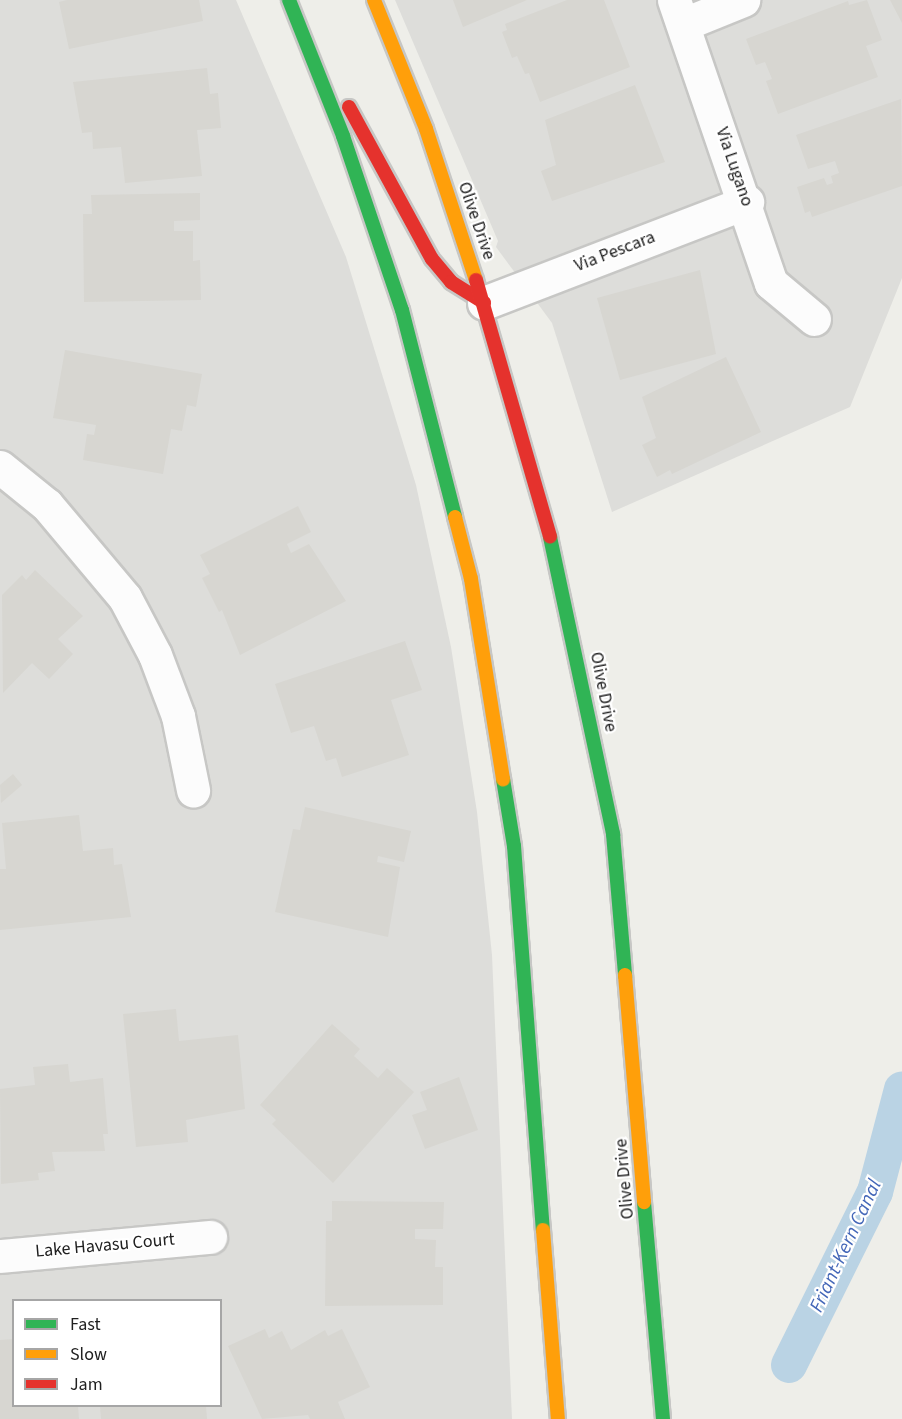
<!DOCTYPE html>
<style>
body{margin:0}
#map{position:relative;width:902px;height:1419px;overflow:hidden;background:#eeeee9;font-family:"Source Sans 3",sans-serif}
div>[style]{position:absolute}
[style*='--x']{left:calc(var(--x)*1px);top:calc(var(--y)*1px);width:calc(var(--w)*1px);rotate:calc(var(--a)*1deg)}
.residential>*{inset:0;background:#ddddda}
.canal>*{height:36px;margin:-18px;padding:0 18px;transform-origin:18px;border-radius:18px;background:#bad3e4}
.building>*{inset:0;background:#d7d6d1}
.roads{filter:drop-shadow(2px 0 #c7c7c5) drop-shadow(-2px 0 #c7c7c5) drop-shadow(0 2px #c7c7c5) drop-shadow(0 -2px #c7c7c5)}
.street>*{height:33px;margin:-16.5px;padding:0 16.5px;transform-origin:16.5px;border-radius:16.5px;background:#fcfcfc}
.fast>*{height:14px;margin:-7px;padding:0 7px;transform-origin:7px;border-radius:7px;background:#30b455}
.slow>*{height:14px;margin:-7px;padding:0 7px;transform-origin:7px;border-radius:7px;background:#ff9f0a}
.jam>*{height:14px;margin:-7px;padding:0 7px;transform-origin:7px;border-radius:7px;background:#e5322d}
span{translate:-50% -50%;white-space:nowrap;text-align:center;line-height:1.15;-webkit-text-stroke:4.5px #fff;paint-order:stroke}
.street-label{font-size:18px;color:#202020}
.water-label{font-size:20px;color:#4467b8;font-style:italic}
.legend{position:absolute;left:12px;top:1299px;width:210px;height:108px;box-sizing:border-box;background:#fff;border:2px solid #a6a6a6;margin:0;padding:8px 10px;list-style:none;font-size:18px;color:#202020}
.legend li{display:flex;align-items:center;gap:12px;height:30px}
.legend b{width:30px;border:2px solid #a6a6a6}
</style>
<div id="map">
<div class="residential">
<i style="clip-path:polygon(evenodd,0 0,236px 0,346px 257px,416px 485px,451px 647px,477px 812px,492px 955px,512px 1419px,0 1419px,0 0,14px 1300px,220px 1300px,220px 1406px,14px 1406px,14px 1300px)"></i>
<i style="clip-path:polygon(395px 0,902px 0,902px 278px,850px 407px,612px 512px,552px 323px,496px 247px,498px 241px)"></i>
</div>
<div class="canal">
<i style="--x:789;--y:1365;--w:193;--a:-63.6"></i>
<i style="--x:875;--y:1192;--w:106;--a:-75.3"></i>
</div>
<div class="building">
<i style="clip-path:polygon(67px 0,199px 0,203px 21px,69px 49px,59px 2px)"></i>
<i style="clip-path:polygon(453px 0,527px 0,463px 27px)"></i>
<i style="clip-path:polygon(567px 0,604px 0,630px 67px,540px 102px,529px 73px,525px 74px,517px 56px,512px 58px,502px 32px,507px 30px,505px 24px)"></i>
<i style="clip-path:polygon(867px 0,882px 40px,866px 46px,878px 77px,778px 114px,766px 81px,772px 79px,765px 62px,756px 65px,746px 39px,848px 1px,849px 5px)"></i>
<i style="clip-path:polygon(890px 0,902px 0,902px 23px)"></i>
<i style="clip-path:polygon(207px 68px,210px 94px,218px 93px,221px 128px,197px 130px,202px 176px,125px 183px,121px 147px,93px 149px,92px 132px,82px 133px,73px 82px)"></i>
<i style="clip-path:polygon(635px 85px,665px 162px,552px 201px,541px 171px,556px 165px,545px 120px)"></i>
<i style="clip-path:polygon(901px 99px,902px 186px,812px 217px,810px 211px,805px 213px,797px 187px,824px 178px,827px 185px,833px 183px,831px 176px,839px 173px,835px 161px,808px 169px,796px 135px)"></i>
<i style="clip-path:polygon(200px 193px,200px 220px,174px 221px,174px 231px,193px 231px,193px 261px,200px 260px,201px 300px,84px 302px,83px 214px,92px 214px,91px 195px)"></i>
<i style="clip-path:polygon(700px 270px,716px 354px,620px 380px,597px 298px)"></i>
<i style="clip-path:polygon(65px 350px,202px 374px,196px 407px,187px 405px,182px 431px,171px 429px,163px 474px,83px 460px,87px 434px,94px 435px,96px 425px,53px 418px)"></i>
<i style="clip-path:polygon(726px 357px,761px 432px,672px 474px,670px 470px,657px 477px,642px 445px,656px 438px,642px 397px)"></i>
<i style="clip-path:polygon(298px 506px,311px 532px,287px 544px,291px 553px,309px 544px,346px 601px,240px 655px,222px 610px,219px 612px,202px 578px,210px 574px,200px 555px)"></i>
<i style="clip-path:polygon(35px 570px,83px 616px,58px 639px,73px 654px,49px 679px,32px 663px,3px 693px,2px 595px,22px 575px,26px 580px)"></i>
<i style="clip-path:polygon(405px 641px,422px 690px,391px 700px,409px 755px,342px 777px,336px 758px,326px 761px,314px 726px,291px 733px,275px 684px)"></i>
<i style="clip-path:polygon(13px 774px,22px 785px,1px 803px,0 785px)"></i>
<i style="clip-path:polygon(305px 807px,411px 831px,404px 862px,378px 856px,377px 862px,400px 867px,388px 937px,275px 912px,293px 829px,300px 830px)"></i>
<i style="clip-path:polygon(79px 815px,83px 851px,113px 848px,114px 865px,122px 864px,131px 917px,0 930px,0 869px,6px 869px,2px 823px)"></i>
<i style="clip-path:polygon(176px 1009px,179px 1041px,238px 1035px,245px 1109px,186px 1120px,188px 1142px,136px 1147px,123px 1014px)"></i>
<i style="clip-path:polygon(332px 1024px,360px 1049px,354px 1056px,378px 1078px,387px 1068px,414px 1092px,333px 1183px,272px 1124px,276px 1120px,260px 1105px)"></i>
<i style="clip-path:polygon(68px 1064px,70px 1082px,103px 1078px,108px 1134px,103px 1134px,105px 1151px,52px 1152px,55px 1171px,38px 1173px,39px 1180px,1px 1184px,0 1089px,35px 1085px,33px 1067px)"></i>
<i style="clip-path:polygon(459px 1077px,478px 1130px,425px 1149px,412px 1115px,427px 1110px,420px 1092px)"></i>
<i style="clip-path:polygon(332px 1201px,444px 1202px,443px 1229px,415px 1229px,415px 1239px,436px 1240px,435px 1267px,443px 1267px,443px 1305px,325px 1306px,326px 1221px,332px 1221px)"></i>
<i style="clip-path:polygon(265px 1329px,269px 1338px,282px 1331px,291px 1350px,325px 1330px,328px 1336px,342px 1329px,370px 1387px,338px 1402px,345px 1419px,310px 1419px,308px 1415px,262px 1419px,228px 1346px)"></i>
<i style="clip-path:polygon(14px 1339px,14px 1406px,78px 1406px,79px 1419px,0 1419px,0 1340px)"></i>
<i style="clip-path:polygon(100px 1406px,206px 1406px,207px 1419px,101px 1419px)"></i>
</div>
<div class="roads">
<div class="street">
<i style="--x:674;--y:0;--w:299;--a:71.1"></i>
<i style="--x:771;--y:283;--w:56;--a:39.9"></i>
<i style="--x:684;--y:24;--w:64;--a:-22.1"></i>
<i style="--x:484;--y:303;--w:282;--a:-21"></i>
<i style="--x:0;--y:467;--w:60;--a:39"></i>
<i style="--x:47;--y:505;--w:121;--a:50"></i>
<i style="--x:125;--y:598;--w:64;--a:62.2"></i>
<i style="--x:155;--y:655;--w:65;--a:69.3"></i>
<i style="--x:178;--y:716;--w:76;--a:78.5"></i>
<i style="--x:0;--y:1256;--w:211;--a:-5.2"></i>
</div>
<div class="fast">
<i style="--x:289;--y:0;--w:146;--a:68.3"></i>
<i style="--x:343;--y:136;--w:184;--a:71.3"></i>
<i style="--x:402;--y:310;--w:214;--a:75.6"></i>
<i style="--x:550;--y:537;--w:304;--a:78"></i>
<i style="--x:613;--y:834;--w:142;--a:85.1"></i>
<i style="--x:503;--y:779;--w:68;--a:80.7"></i>
<i style="--x:514;--y:846;--w:385;--a:85.7"></i>
<i style="--x:644;--y:1202;--w:218;--a:85"></i>
</div>
<div class="slow">
<i style="--x:374;--y:0;--w:139;--a:68"></i>
<i style="--x:426;--y:129;--w:159;--a:71.7"></i>
<i style="--x:455;--y:517;--w:64;--a:75.5"></i>
<i style="--x:471;--y:579;--w:203;--a:80.9"></i>
<i style="--x:625;--y:975;--w:228;--a:85.2"></i>
<i style="--x:543;--y:1230;--w:190;--a:85.5"></i>
</div>
<div class="jam">
<i style="--x:349;--y:107;--w:173;--a:61.4"></i>
<i style="--x:432;--y:259;--w:30;--a:50"></i>
<i style="--x:451;--y:282;--w:39;--a:32"></i>
<i style="--x:476;--y:280;--w:267;--a:73.9"></i>
</div>
</div>
<div class="street-label">
<span style="left:734px;top:167px;rotate:71deg">Via Lugano</span>
<span style="left:476px;top:221px;rotate:71deg">Olive Drive</span>
<span style="left:615px;top:252px;rotate:-21deg">Via Pescara</span>
<span style="left:603px;top:692px;rotate:79deg">Olive Drive</span>
<span style="left:625px;top:1179px;rotate:-95deg">Olive Drive</span>
<span style="left:105px;top:1246px;rotate:-5deg">Lake Havasu Court</span>
</div>
<div class="water-label">
<span style="left:846px;top:1246px;rotate:-65deg">Friant-Kern Canal</span>
</div>
<ul class="legend">
<li><b style="height:8px;background:#30b455"></b>Fast</li>
<li><b style="height:8px;background:#ff9f0a"></b>Slow</li>
<li><b style="height:8px;background:#e5322d"></b>Jam</li>
</ul>
</div>
